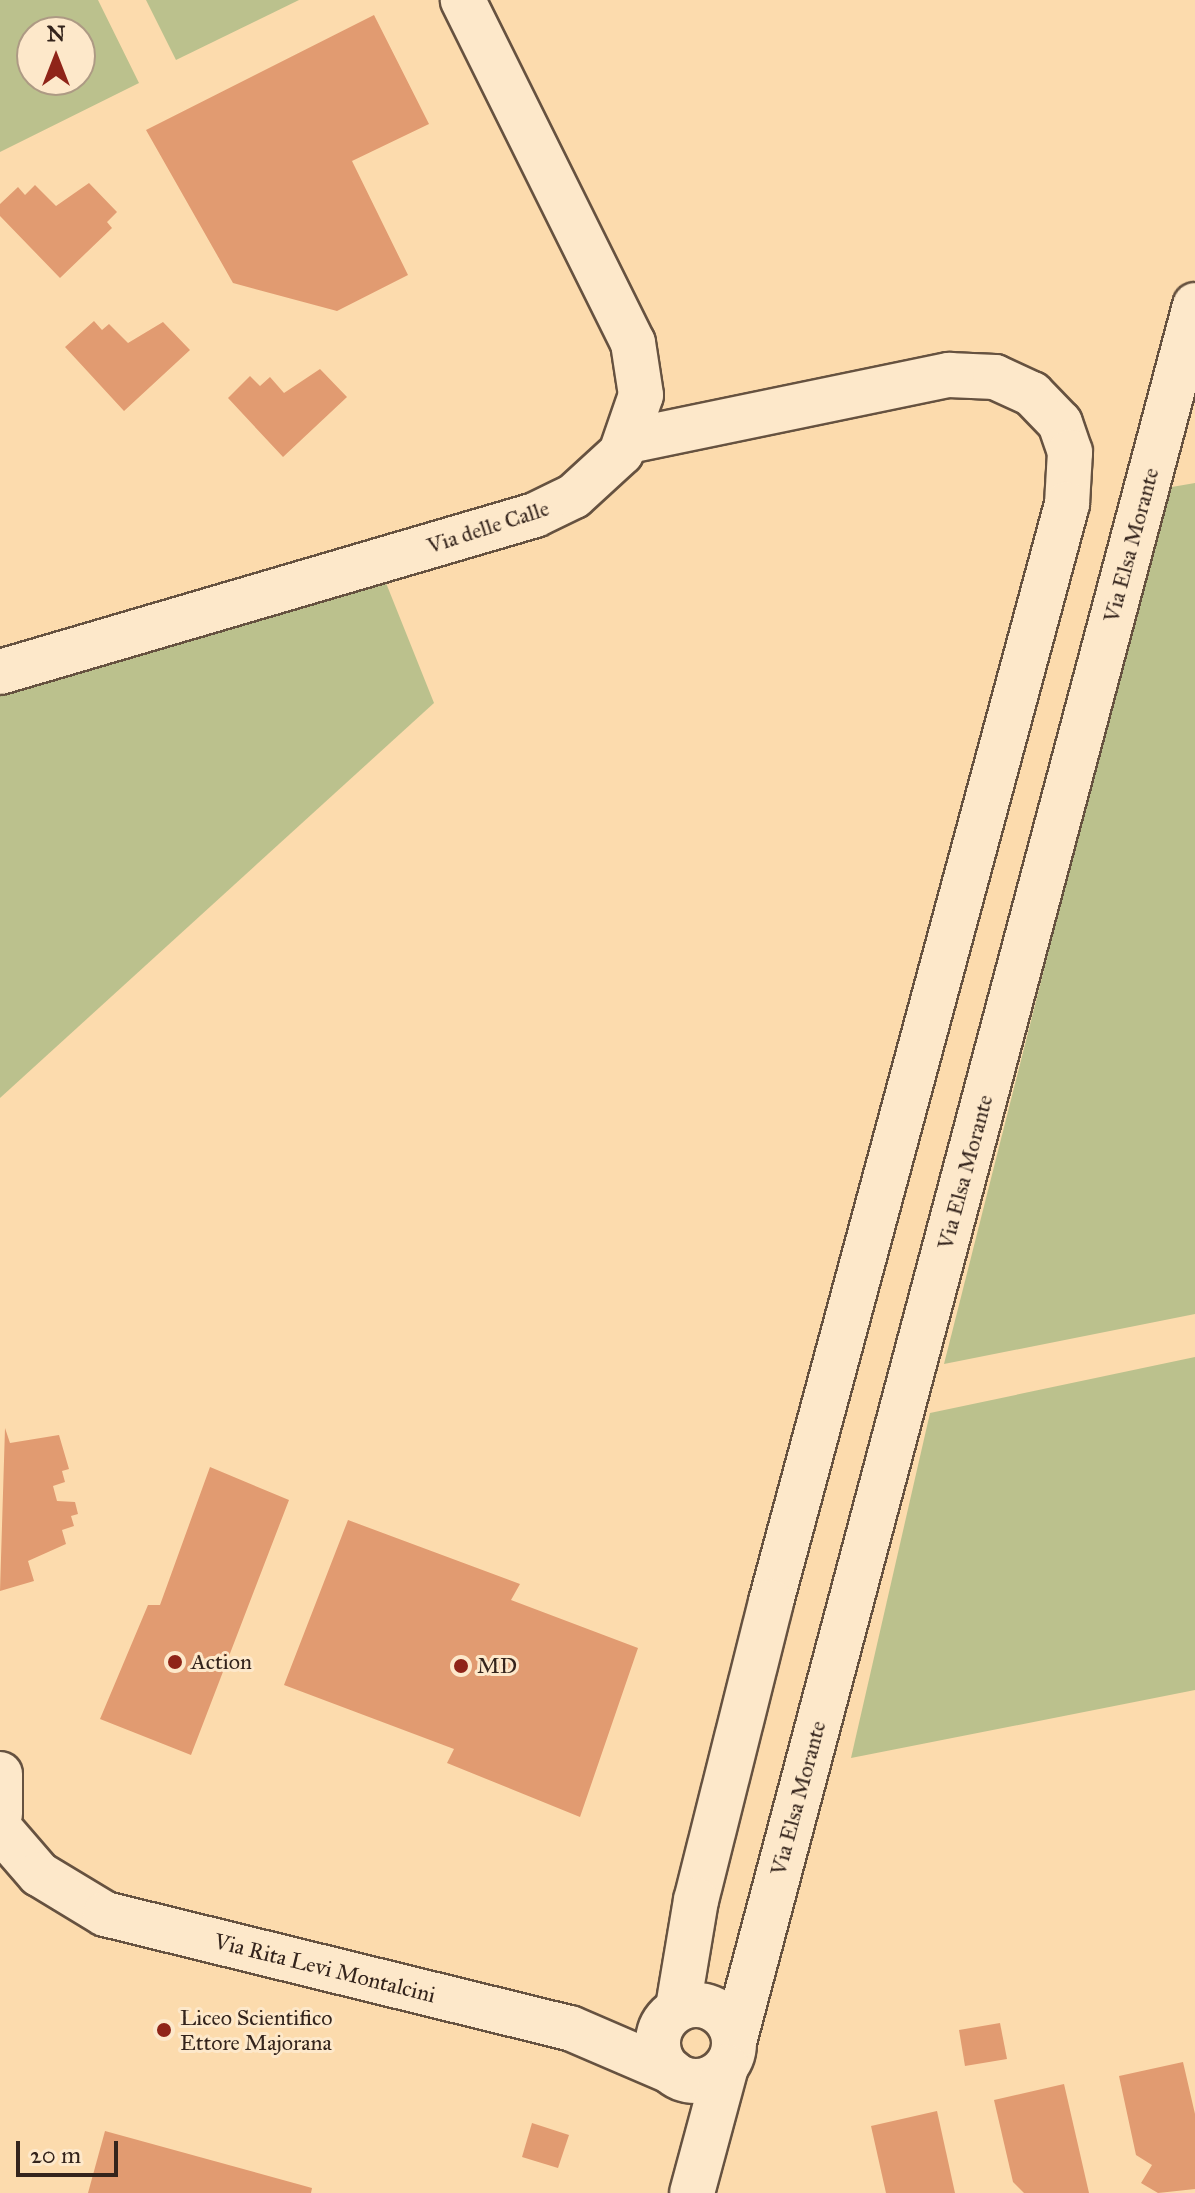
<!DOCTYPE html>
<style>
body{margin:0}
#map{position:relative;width:1195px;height:2193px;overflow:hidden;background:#fcdbad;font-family:"IM FELL Great Primer",serif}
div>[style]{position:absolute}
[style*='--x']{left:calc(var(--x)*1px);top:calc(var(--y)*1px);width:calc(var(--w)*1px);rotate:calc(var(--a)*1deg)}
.green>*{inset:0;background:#bbc18d}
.building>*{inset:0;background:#e19b71}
.roads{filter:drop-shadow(2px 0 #665240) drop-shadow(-2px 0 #665240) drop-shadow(0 2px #665240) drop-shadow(0 -2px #665240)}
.minor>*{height:44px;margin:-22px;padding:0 22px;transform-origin:22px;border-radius:22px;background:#fde8ca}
.minor>.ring{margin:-22px;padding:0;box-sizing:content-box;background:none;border:44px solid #fde8ca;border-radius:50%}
.dots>*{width:22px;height:22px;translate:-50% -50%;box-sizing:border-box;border:4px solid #fde8ca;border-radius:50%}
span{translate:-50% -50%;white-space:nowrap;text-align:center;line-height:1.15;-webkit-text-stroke:6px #fde8ca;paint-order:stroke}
.street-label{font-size:22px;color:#34241c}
.poi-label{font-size:22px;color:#34241c}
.left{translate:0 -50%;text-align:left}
.north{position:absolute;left:16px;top:16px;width:80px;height:80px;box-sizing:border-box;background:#fde8ca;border:2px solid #ad9a84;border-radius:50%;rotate:0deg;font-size:22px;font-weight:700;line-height:32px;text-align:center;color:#34241c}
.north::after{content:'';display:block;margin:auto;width:28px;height:36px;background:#8f2418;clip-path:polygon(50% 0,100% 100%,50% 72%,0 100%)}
.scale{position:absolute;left:16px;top:2141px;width:102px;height:36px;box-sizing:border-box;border:4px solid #34241c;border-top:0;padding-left:10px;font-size:24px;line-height:28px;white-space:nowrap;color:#34241c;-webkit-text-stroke:6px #fde8ca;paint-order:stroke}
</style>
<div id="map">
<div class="green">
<i style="clip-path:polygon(evenodd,0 0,98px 0,139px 83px,0 152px,0 0,32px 32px,80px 32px,80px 80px,32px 80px,32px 32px)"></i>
<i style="clip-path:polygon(146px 0,299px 0,176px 60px)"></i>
<i style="clip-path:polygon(1195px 483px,1195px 1314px,944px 1364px,1166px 488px)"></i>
<i style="clip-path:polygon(384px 578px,434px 703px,0 1098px,0 692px)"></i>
<i style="clip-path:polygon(1195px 1357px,1195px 1690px,851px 1758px,930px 1413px)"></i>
</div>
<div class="building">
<i style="clip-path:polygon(374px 15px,429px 124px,352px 161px,408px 275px,337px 311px,233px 283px,146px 130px)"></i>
<i style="clip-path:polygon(89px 183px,117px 212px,107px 222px,112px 228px,60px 278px,0 216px,0 204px,18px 187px,25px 195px,35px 185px,56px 206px)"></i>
<i style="clip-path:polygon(94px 321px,102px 330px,109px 324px,128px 343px,163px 322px,190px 350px,124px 411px,65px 347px)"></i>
<i style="clip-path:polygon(320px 369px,347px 397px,283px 457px,228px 398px,250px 376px,260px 386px,270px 377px,284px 393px)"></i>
<i style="clip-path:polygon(5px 1428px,10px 1443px,59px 1435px,69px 1469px,62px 1471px,65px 1482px,53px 1486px,57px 1501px,75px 1502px,78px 1514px,71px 1516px,74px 1526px,62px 1530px,66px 1544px,28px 1561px,34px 1581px,0 1591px)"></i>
<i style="clip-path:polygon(210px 1467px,289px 1500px,191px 1755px,100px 1719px,148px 1605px,160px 1605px)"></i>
<i style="clip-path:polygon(348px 1520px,520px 1584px,511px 1600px,638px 1648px,580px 1817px,447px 1763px,454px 1749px,284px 1685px)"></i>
<i style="clip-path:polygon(1000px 2023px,1007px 2059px,965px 2066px,959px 2030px)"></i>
<i style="clip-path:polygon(1183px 2062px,1195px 2114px,1195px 2189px,1158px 2193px,1141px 2183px,1152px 2165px,1136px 2155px,1119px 2076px)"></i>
<i style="clip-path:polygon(1064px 2084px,1089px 2193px,1024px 2193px,1013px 2182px,994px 2100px)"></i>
<i style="clip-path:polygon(937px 2111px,955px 2193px,886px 2193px,871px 2126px)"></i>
<i style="clip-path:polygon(532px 2123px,569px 2135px,558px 2168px,522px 2157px)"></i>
<i style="clip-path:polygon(105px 2131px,312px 2188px,311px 2193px,88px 2193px)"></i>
</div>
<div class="roads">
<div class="minor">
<i style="--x:629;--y:441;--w:327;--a:-11.7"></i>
<i style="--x:949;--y:375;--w:46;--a:2.5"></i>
<i style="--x:995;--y:377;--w:41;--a:24.7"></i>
<i style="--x:1032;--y:394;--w:40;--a:46"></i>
<i style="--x:1060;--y:423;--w:31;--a:71"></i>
<i style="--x:1070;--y:452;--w:52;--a:93.3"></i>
<i style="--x:1067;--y:504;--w:1137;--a:105.09"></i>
<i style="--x:771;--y:1602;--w:307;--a:104.1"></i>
<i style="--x:696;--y:1900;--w:109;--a:99.5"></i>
<i style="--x:0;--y:672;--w:558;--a:-16.35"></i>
<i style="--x:535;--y:515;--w:43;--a:-26"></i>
<i style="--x:574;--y:496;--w:64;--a:-42.5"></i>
<i style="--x:621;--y:453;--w:61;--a:-71"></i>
<i style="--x:641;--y:395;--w:53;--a:-98.7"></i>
<i style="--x:633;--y:343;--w:383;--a:-116.4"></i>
<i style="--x:0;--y:1774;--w:40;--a:90"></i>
<i style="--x:0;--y:1829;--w:60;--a:49.1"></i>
<i style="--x:39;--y:1874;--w:77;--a:31.2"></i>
<i style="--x:105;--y:1914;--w:479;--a:13.8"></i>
<i style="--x:570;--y:2028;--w:111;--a:23.3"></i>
<i class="ring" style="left:658px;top:2005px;width:32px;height:32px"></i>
<i style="--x:735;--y:2038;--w:1793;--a:-75.13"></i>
<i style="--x:692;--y:2193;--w:131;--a:-74.9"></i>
</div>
</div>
<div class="dots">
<i style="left:175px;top:1662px;background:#8f2418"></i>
<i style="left:461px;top:1666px;background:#8f2418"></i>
<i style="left:164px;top:2030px;background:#8f2418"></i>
</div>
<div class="street-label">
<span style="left:488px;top:527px;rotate:-18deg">Via delle Calle</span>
<span style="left:1131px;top:545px;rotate:-75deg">Via Elsa Morante</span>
<span style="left:965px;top:1172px;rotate:-75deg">Via Elsa Morante</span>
<span style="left:798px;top:1798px;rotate:-75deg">Via Elsa Morante</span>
<span style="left:325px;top:1968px;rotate:14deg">Via Rita Levi Montalcini</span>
</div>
<div class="poi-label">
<span class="left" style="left:191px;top:1662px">Action</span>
<span class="left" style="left:477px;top:1666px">MD</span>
<span class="left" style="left:180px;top:2030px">Liceo Scientifico<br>Ettore Majorana</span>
</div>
<div class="north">N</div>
<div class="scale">20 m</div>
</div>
